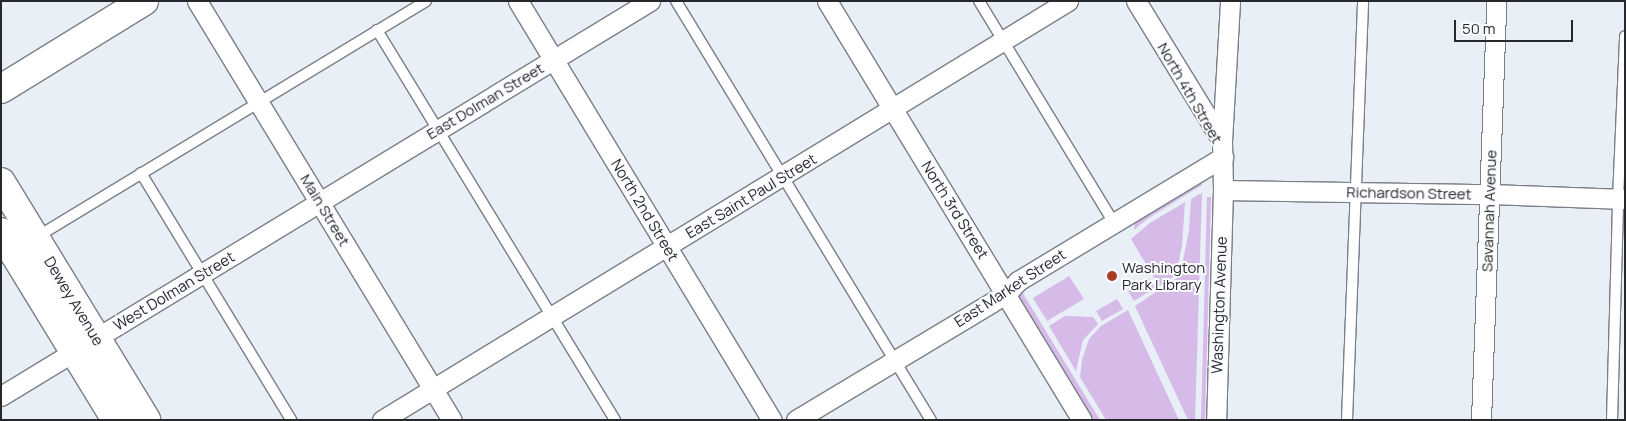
<!DOCTYPE html>
<style>
body{margin:0}
#map{position:relative;width:1626px;height:421px;overflow:hidden;background:#e9eff7;font-family:Manrope,sans-serif}
div>[style]{position:absolute}
[style*='--x']{left:calc(var(--x)*1px);top:calc(var(--y)*1px);width:calc(var(--w)*1px);rotate:calc(var(--a)*1deg)}
.green>*{inset:0;background:#d6bae8}
.roads{filter:drop-shadow(1px 0 #7a7f86) drop-shadow(-1px 0 #7a7f86) drop-shadow(0 1px #7a7f86) drop-shadow(0 -1px #7a7f86)}
.lane>*{height:10px;margin:-5px;padding:0 5px;transform-origin:5px;border-radius:5px;background:#fff}
.street>*{height:19px;margin:-9.5px;padding:0 9.5px;transform-origin:9.5px;border-radius:9.5px;background:#fff}
.secondary>*{height:28px;margin:-14px;padding:0 14px;transform-origin:14px;border-radius:14px;background:#fff}
.dots>*{width:14px;height:14px;translate:-50% -50%;box-sizing:border-box;border:2px solid #fafcff;border-radius:50%}
span{translate:-50% -50%;white-space:nowrap;text-align:center;line-height:1.15;-webkit-text-stroke:4px #fafcff;paint-order:stroke}
.street-label{font-size:15px;color:#26282b}
.poi-label{font-size:15px;color:#26282b}
.left{translate:0 -50%;text-align:left}
.frame{position:absolute;inset:0;border:2px solid #26282b;pointer-events:none}
.scale{position:absolute;left:1454px;top:20px;width:119px;height:22px;box-sizing:border-box;border:2px solid #26282b;border-top:0;padding-left:6px;font-size:15px;line-height:18px;white-space:nowrap;color:#26282b;-webkit-text-stroke:4px #fafcff;paint-order:stroke}
</style>
<div id="map">
<div class="green">
<i style="clip-path:polygon(1202px 176px,1202px 185px,1147px 219px,1134px 230px,1135px 216px)"></i>
<i style="clip-path:polygon(1202px 193px,1195px 420px,1190px 420px,1187px 418px,1135px 306px,1180px 276px,1189px 230px,1191px 199px)"></i>
<i style="clip-path:polygon(1207px 197px,1211px 197px,1205px 420px,1201px 420px)"></i>
<i style="clip-path:polygon(1185px 202px,1182px 246px,1177px 269px,1172px 278px,1159px 286px,1131px 239px,1150px 223px)"></i>
<i style="clip-path:polygon(1069px 276px,1084px 299px,1047px 321px,1033px 298px)"></i>
<i style="clip-path:polygon(1149px 278px,1155px 288px,1134px 301px,1128px 291px)"></i>
<i style="clip-path:polygon(1019px 287px,1100px 420px,1094px 420px,1019px 296px)"></i>
<i style="clip-path:polygon(1117px 299px,1123px 309px,1102px 321px,1096px 311px)"></i>
<i style="clip-path:polygon(1128px 310px,1179px 420px,1106px 420px,1080px 377px,1082px 360px,1089px 339px,1101px 326px)"></i>
<i style="clip-path:polygon(1065px 316px,1093px 317px,1098px 324px,1083px 340px,1076px 371px,1049px 326px)"></i>
</div>
<div class="roads">
<div class="lane">
<i style="--x:676;--y:1;--w:490;--a:58.7"></i>
<i style="--x:979;--y:1;--w:260;--a:58.7"></i>
<i style="--x:377;--y:30;--w:457;--a:58.6"></i>
<i style="--x:141;--y:173;--w:289;--a:58.7"></i>
<i style="--x:35;--y:238;--w:457;--a:-31.2"></i>
<i style="--x:1347;--y:420;--w:419;--a:-87.8"></i>
<i style="--x:1612;--y:420;--w:221;--a:-88.4"></i>
<i style="--x:1618;--y:199;--w:163;--a:-87.5"></i>
</div>
<div class="street">
<i style="--x:197;--y:1;--w:490;--a:58.7"></i>
<i style="--x:518;--y:1;--w:490;--a:58.8"></i>
<i style="--x:827;--y:1;--w:490;--a:58.7"></i>
<i style="--x:1136;--y:1;--w:164;--a:58.4"></i>
<i style="--x:1222;--y:141;--w:49;--a:88.8"></i>
<i style="--x:1223;--y:190;--w:230;--a:91.7"></i>
<i style="--x:1222;--y:141;--w:140;--a:-86.7"></i>
<i style="--x:1223;--y:190;--w:267;--a:0.9"></i>
<i style="--x:1490;--y:194;--w:135;--a:2.1"></i>
<i style="--x:1;--y:396;--w:760;--a:-31.33"></i>
<i style="--x:382;--y:420;--w:804;--a:-31.42"></i>
<i style="--x:796;--y:420;--w:245;--a:-31"></i>
<i style="--x:1006;--y:294;--w:18;--a:-47"></i>
<i style="--x:1018;--y:281;--w:240;--a:-31.2"></i>
<i style="--x:1481;--y:420;--w:419;--a:-87.9"></i>
</div>
<div class="secondary">
<i style="--x:1;--y:89;--w:168;--a:-31.6"></i>
<i style="--x:1;--y:182;--w:279;--a:58.6"></i>
<i style="--x:1;--y:232;--w:220;--a:58.5"></i>
</div>
</div>
<div class="dots">
<i style="left:1112px;top:276px;background:#a53c23"></i>
</div>
<div class="street-label">
<span style="left:1190px;top:93px;rotate:60deg">North 4th Street</span>
<span style="left:485px;top:101px;rotate:-31deg">East Dolman Street</span>
<span style="left:1409px;top:193px;rotate:1deg">Richardson Street</span>
<span style="left:751px;top:196px;rotate:-31deg">East Saint Paul Street</span>
<span style="left:325px;top:210px;rotate:59deg">Main Street</span>
<span style="left:645px;top:210px;rotate:59deg">North 2nd Street</span>
<span style="left:955px;top:210px;rotate:58deg">North 3rd Street</span>
<span style="left:1489px;top:211px;rotate:-88deg">Savannah Avenue</span>
<span style="left:1010px;top:288px;rotate:-33deg">East Market Street</span>
<span style="left:174px;top:291px;rotate:-31deg">West Dolman Street</span>
<span style="left:74px;top:301px;rotate:59deg">Dewey Avenue</span>
<span style="left:1219px;top:305px;rotate:-88deg">Washington Avenue</span>
</div>
<div class="poi-label">
<span class="left" style="left:1122px;top:276px">Washington<br>Park Library</span>
</div>
<div class="frame"></div>
<div class="scale">50 m</div>
</div>
